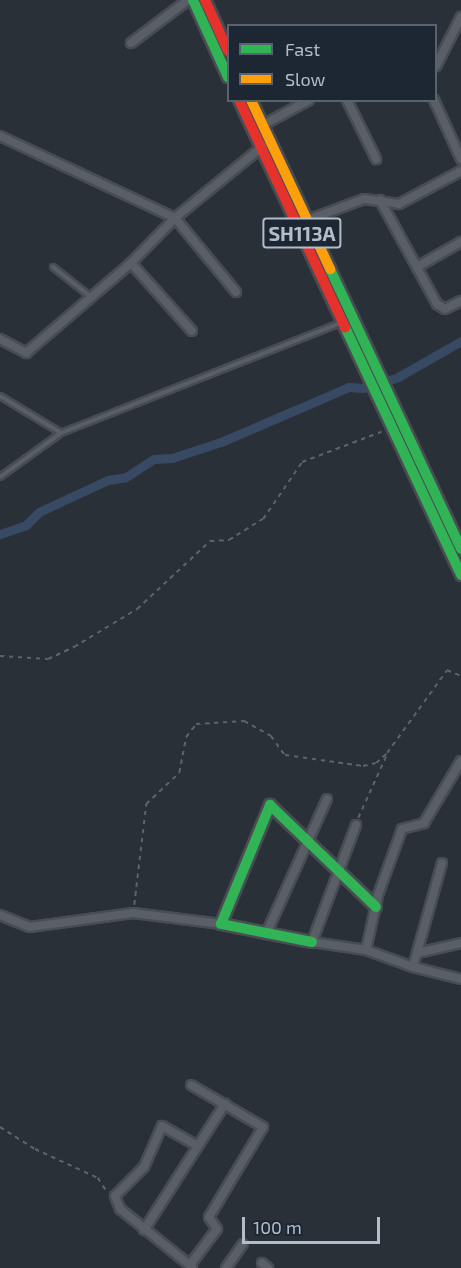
<!DOCTYPE html>
<style>
body{margin:0}
#map{position:relative;width:461px;height:1268px;overflow:hidden;background:#2a3038;font-family:"Exo 2",sans-serif}
div>[style]{position:absolute}
[style*='--x']{left:calc(var(--x)*1px);top:calc(var(--y)*1px);width:calc(var(--w)*1px);rotate:calc(var(--a)*1deg)}
.canal>*{height:9px;margin:-4.5px;padding:0 4.5px;transform-origin:4.5px;border-radius:4.5px;background:#384963}
.path>*{height:1.5px;margin-top:-0.75px;transform-origin:0;background:repeating-linear-gradient(90deg,#5d636a 0 4.5px,transparent 0 9px)}
.roads{filter:drop-shadow(2px 0 #484c53) drop-shadow(-2px 0 #484c53) drop-shadow(0 2px #484c53) drop-shadow(0 -2px #484c53)}
.lane>*{height:4px;margin:-2px;padding:0 2px;transform-origin:2px;border-radius:2px;background:#5a5e66}
.street>*{height:8px;margin:-4px;padding:0 4px;transform-origin:4px;border-radius:4px;background:#5a5e66}
.fast>*{height:10px;margin:-5px;padding:0 5px;transform-origin:5px;border-radius:5px;background:#30b455}
.slow>*{height:10px;margin:-5px;padding:0 5px;transform-origin:5px;border-radius:5px;background:#ff9f0a}
.jam>*{height:10px;margin:-5px;padding:0 5px;transform-origin:5px;border-radius:5px;background:#e5322d}
span{translate:-50% -50%;white-space:nowrap;text-align:center;line-height:1.15;-webkit-text-stroke:4.5px #1d2633;paint-order:stroke}
.shield-label span{padding:2px 4px;background:#1d2633;border:2px solid;border-radius:4px;-webkit-text-stroke-width:0}
.shield-label{font-size:20px;color:#b4bcc9;font-weight:700}
.legend{position:absolute;left:227px;top:24px;width:210px;height:78px;box-sizing:border-box;background:#1d2633;border:2px solid #59626f;margin:0;padding:8px 10px;list-style:none;font-size:18px;color:#b4bcc9}
.legend li{display:flex;align-items:center;gap:12px;height:30px}
.legend b{width:30px;border:2px solid #59626f}
.scale{position:absolute;left:242px;top:1217px;width:138px;height:27px;box-sizing:border-box;border:3px solid #b4bcc9;border-top:0;padding-left:8px;font-size:18px;line-height:21px;white-space:nowrap;color:#b4bcc9;-webkit-text-stroke:4px #1d2633;paint-order:stroke}
</style>
<div id="map">
<div class="canal">
<i style="--x:0;--y:534;--w:28;--a:-19"></i>
<i style="--x:26;--y:525;--w:18;--a:-45"></i>
<i style="--x:39;--y:512;--w:21;--a:-25"></i>
<i style="--x:58;--y:503;--w:55;--a:-24.7"></i>
<i style="--x:108;--y:480;--w:18;--a:-9"></i>
<i style="--x:126;--y:477;--w:33;--a:-33"></i>
<i style="--x:154;--y:459;--w:18;--a:-3"></i>
<i style="--x:172;--y:458;--w:52;--a:-18.1"></i>
<i style="--x:221;--y:442;--w:139;--a:-23.3"></i>
<i style="--x:349;--y:387;--w:14;--a:4"></i>
<i style="--x:363;--y:388;--w:37;--a:-17"></i>
<i style="--x:398;--y:377;--w:73;--a:-29.7"></i>
</div>
<div class="path">
<i style="--x:0;--y:656;--w:48;--a:3.6"></i>
<i style="--x:48;--y:659;--w:29;--a:-25"></i>
<i style="--x:74;--y:647;--w:74;--a:-31.1"></i>
<i style="--x:137;--y:609;--w:100;--a:-43"></i>
<i style="--x:210;--y:541;--w:19;--a:-3"></i>
<i style="--x:229;--y:540;--w:40;--a:-32"></i>
<i style="--x:263;--y:519;--w:69;--a:-55.6"></i>
<i style="--x:302;--y:462;--w:85;--a:-20.8"></i>
<i style="--x:358;--y:818;--w:70;--a:-65.6"></i>
<i style="--x:134;--y:905;--w:102;--a:-83.2"></i>
<i style="--x:146;--y:804;--w:45;--a:-43.2"></i>
<i style="--x:179;--y:773;--w:37;--a:-79"></i>
<i style="--x:186;--y:737;--w:16;--a:-52"></i>
<i style="--x:196;--y:724;--w:48;--a:-3.6"></i>
<i style="--x:244;--y:721;--w:31;--a:29"></i>
<i style="--x:271;--y:736;--w:24;--a:54"></i>
<i style="--x:285;--y:755;--w:79;--a:8"></i>
<i style="--x:363;--y:766;--w:13;--a:-13"></i>
<i style="--x:376;--y:763;--w:15;--a:-42"></i>
<i style="--x:387;--y:753;--w:102;--a:-54.1"></i>
<i style="--x:447;--y:670;--w:15;--a:23"></i>
<i style="--x:0;--y:1127;--w:41;--a:32.2"></i>
<i style="--x:35;--y:1149;--w:69;--a:24.7"></i>
<i style="--x:98;--y:1178;--w:17;--a:57"></i>
</div>
<div class="roads">
<div class="lane">
<i style="--x:53;--y:267;--w:48;--a:38.3"></i>
<i style="--x:0;--y:396;--w:71;--a:31.2"></i>
<i style="--x:61;--y:433;--w:300;--a:-21.5"></i>
<i style="--x:0;--y:477;--w:75;--a:-35.8"></i>
</div>
<div class="street">
<i style="--x:131;--y:43;--w:71;--a:-37"></i>
<i style="--x:436;--y:66;--w:55;--a:-63"></i>
<i style="--x:347;--y:100;--w:66;--a:63.8"></i>
<i style="--x:434;--y:100;--w:65;--a:65.4"></i>
<i style="--x:263;--y:125;--w:52;--a:-28.5"></i>
<i style="--x:0;--y:136;--w:193;--a:25.1"></i>
<i style="--x:175;--y:218;--w:114;--a:-39.3"></i>
<i style="--x:380;--y:200;--w:119;--a:61.3"></i>
<i style="--x:437;--y:304;--w:9;--a:32"></i>
<i style="--x:445;--y:309;--w:18;--a:-27"></i>
<i style="--x:305;--y:221;--w:63;--a:-20.4"></i>
<i style="--x:364;--y:199;--w:35;--a:8"></i>
<i style="--x:399;--y:204;--w:70;--a:-28"></i>
<i style="--x:131;--y:263;--w:91;--a:48.1"></i>
<i style="--x:417;--y:267;--w:51;--a:-29.6"></i>
<i style="--x:0;--y:339;--w:30;--a:28"></i>
<i style="--x:26;--y:353;--w:138;--a:-40.6"></i>
<i style="--x:131;--y:263;--w:63;--a:-45.6"></i>
<i style="--x:175;--y:218;--w:96;--a:50.5"></i>
<i style="--x:356;--y:825;--w:125;--a:110.6"></i>
<i style="--x:312;--y:942;--w:55;--a:8.4"></i>
<i style="--x:366;--y:950;--w:50;--a:19.9"></i>
<i style="--x:442;--y:863;--w:108;--a:105.6"></i>
<i style="--x:413;--y:967;--w:49;--a:14"></i>
<i style="--x:0;--y:915;--w:32;--a:22"></i>
<i style="--x:30;--y:927;--w:104;--a:-7.7"></i>
<i style="--x:133;--y:913;--w:89;--a:7.1"></i>
<i style="--x:266;--y:934;--w:148;--a:-65.7"></i>
<i style="--x:366;--y:950;--w:56;--a:-77.7"></i>
<i style="--x:378;--y:895;--w:70;--a:-70"></i>
<i style="--x:402;--y:829;--w:23;--a:-15"></i>
<i style="--x:424;--y:823;--w:72;--a:-59.2"></i>
<i style="--x:417;--y:953;--w:45;--a:-12.8"></i>
<i style="--x:144;--y:1230;--w:150;--a:-57.3"></i>
<i style="--x:262;--y:1263;--w:8;--a:40"></i>
<i style="--x:190;--y:1265;--w:45;--a:-53.1"></i>
<i style="--x:217;--y:1229;--w:14;--a:-124"></i>
<i style="--x:209;--y:1217;--w:105;--a:-59"></i>
<i style="--x:263;--y:1127;--w:83;--a:-149.7"></i>
<i style="--x:192;--y:1267;--w:92;--a:-141.1"></i>
<i style="--x:120;--y:1209;--w:14;--a:-111"></i>
<i style="--x:115;--y:1196;--w:41;--a:-45"></i>
<i style="--x:144;--y:1167;--w:45;--a:-66.3"></i>
<i style="--x:162;--y:1126;--w:41;--a:29.1"></i>
<i style="--x:226;--y:1268;--w:29;--a:-55"></i>
</div>
<div class="fast">
<i style="--x:193;--y:0;--w:85;--a:65.6"></i>
<i style="--x:330;--y:269;--w:309;--a:64.9"></i>
<i style="--x:345;--y:327;--w:274;--a:64.9"></i>
<i style="--x:312;--y:942;--w:93;--a:-168.8"></i>
<i style="--x:221;--y:924;--w:129;--a:-67.6"></i>
<i style="--x:270;--y:805;--w:147;--a:43.9"></i>
</div>
<div class="slow">
<i style="--x:251;--y:100;--w:187;--a:64.9"></i>
</div>
<div class="jam">
<i style="--x:205;--y:0;--w:56;--a:65.7"></i>
<i style="--x:239;--y:100;--w:251;--a:65"></i>
</div>
</div>
<div class="shield-label">
<span style="left:302px;top:233px">SH113A</span>
</div>
<ul class="legend">
<li><b style="height:8px;background:#30b455"></b>Fast</li>
<li><b style="height:8px;background:#ff9f0a"></b>Slow</li>
</ul>
<div class="scale">100 m</div>
</div>
